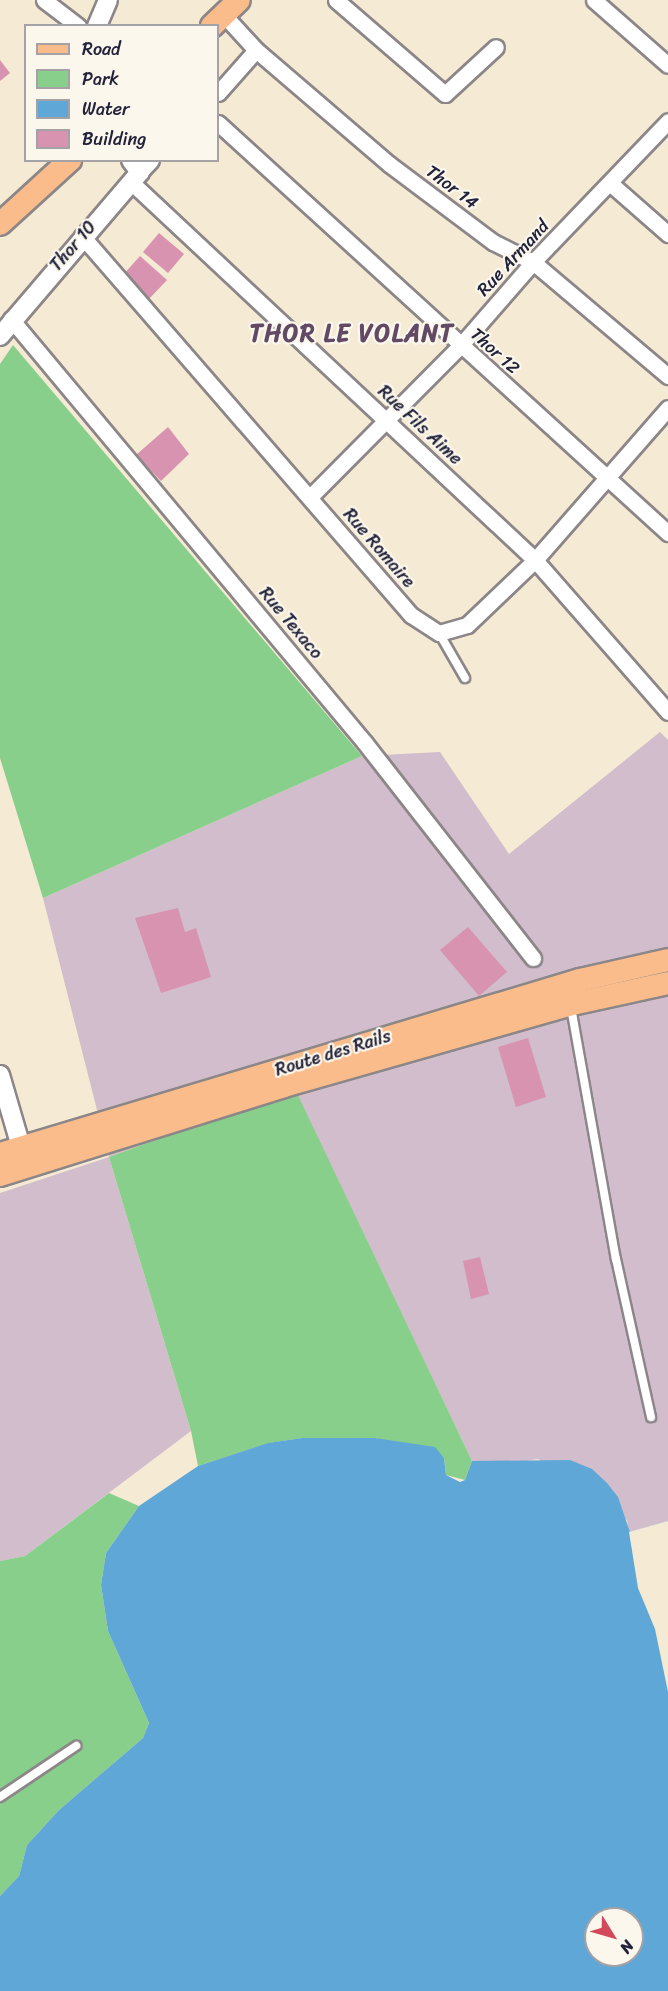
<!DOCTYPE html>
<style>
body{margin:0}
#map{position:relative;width:668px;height:1991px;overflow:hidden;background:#f5ead4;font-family:Sriracha,sans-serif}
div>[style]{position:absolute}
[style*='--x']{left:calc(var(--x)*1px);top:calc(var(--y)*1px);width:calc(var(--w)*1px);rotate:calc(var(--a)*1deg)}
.industrial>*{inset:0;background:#d1bdcb}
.green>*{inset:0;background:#88cf8b}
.water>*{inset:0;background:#5fa7d6}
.pier>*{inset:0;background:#f5ead4}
.building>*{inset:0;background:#d893b0}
.roads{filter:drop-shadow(2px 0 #8c8688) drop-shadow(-2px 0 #8c8688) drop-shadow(0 2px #8c8688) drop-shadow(0 -2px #8c8688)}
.service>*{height:8px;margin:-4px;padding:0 4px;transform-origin:4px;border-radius:4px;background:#fff}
.minor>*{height:15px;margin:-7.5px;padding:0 7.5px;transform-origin:7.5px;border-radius:7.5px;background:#fff}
.tertiary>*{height:18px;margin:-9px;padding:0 9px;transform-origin:9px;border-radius:9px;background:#fff}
.primary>*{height:22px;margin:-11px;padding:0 11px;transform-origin:11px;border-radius:11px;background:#fabc8b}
span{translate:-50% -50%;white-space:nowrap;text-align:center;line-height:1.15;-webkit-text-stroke:4.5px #fbf7ec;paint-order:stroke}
.street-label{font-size:18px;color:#22223b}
.district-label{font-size:24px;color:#624a64;font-weight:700;letter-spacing:1.5px}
.legend{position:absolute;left:24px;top:24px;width:195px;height:138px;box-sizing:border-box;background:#fbf7ec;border:2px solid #a4a2a5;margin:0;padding:8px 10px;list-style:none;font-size:18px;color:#22223b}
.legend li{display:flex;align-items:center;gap:12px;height:30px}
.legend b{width:30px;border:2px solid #a4a2a5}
.north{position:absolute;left:584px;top:1907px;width:60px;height:60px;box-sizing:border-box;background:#fbf7ec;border:2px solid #a4a2a5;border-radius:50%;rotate:127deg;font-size:16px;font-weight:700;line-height:24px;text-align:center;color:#22223b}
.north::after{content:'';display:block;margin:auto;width:21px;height:27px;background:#d1495b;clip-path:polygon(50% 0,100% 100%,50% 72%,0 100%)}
</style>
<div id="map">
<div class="industrial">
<i style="clip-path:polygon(660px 732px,668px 740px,668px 1521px,629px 1532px,627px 1520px,538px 1459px,514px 1463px,472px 1461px,294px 1089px,109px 1157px,191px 1431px,25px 1556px,0 1561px,0 1193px,109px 1157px,43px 898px,362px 756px,440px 752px,509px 854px)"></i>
</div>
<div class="green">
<i style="clip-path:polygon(13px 345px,362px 756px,43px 898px,0 758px,0 364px)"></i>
<i style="clip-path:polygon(295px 1089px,472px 1461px,465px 1480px,446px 1475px,444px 1458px,375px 1438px,302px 1438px,269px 1443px,198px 1466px,191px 1431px,109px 1157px)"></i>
<i style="clip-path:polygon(109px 1493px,139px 1506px,106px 1553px,101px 1585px,108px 1631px,149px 1723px,143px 1738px,59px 1810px,27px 1845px,19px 1876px,0 1896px,0 1561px,25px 1556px)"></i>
</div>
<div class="water">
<i style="clip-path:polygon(evenodd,302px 1438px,375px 1438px,435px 1447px,444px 1458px,446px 1475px,460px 1482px,465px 1480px,472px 1461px,570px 1460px,592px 1469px,607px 1483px,618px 1497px,630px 1532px,668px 1521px,668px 1991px,0 1991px,0 1896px,19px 1876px,27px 1845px,59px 1810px,143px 1738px,149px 1723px,108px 1631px,101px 1585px,106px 1553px,139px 1506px,198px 1466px,268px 1443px,302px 1438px,596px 1919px,632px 1919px,632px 1955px,596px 1955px,596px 1919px)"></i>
</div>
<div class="pier">
<i style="clip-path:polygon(668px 1521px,668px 1692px,655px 1629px,638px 1588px,629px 1532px)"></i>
</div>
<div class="building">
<i style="clip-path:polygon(0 60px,10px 73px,0 81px)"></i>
<i style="clip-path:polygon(159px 233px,184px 254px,168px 273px,143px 252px)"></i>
<i style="clip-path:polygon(140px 256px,167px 280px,149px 299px,123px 275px)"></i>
<i style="clip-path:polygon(168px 427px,189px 454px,161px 481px,136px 455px)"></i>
<i style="clip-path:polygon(178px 908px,185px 932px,196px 928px,211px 977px,161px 993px,135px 918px)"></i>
<i style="clip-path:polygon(468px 927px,507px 972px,479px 996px,440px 950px)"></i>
<i style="clip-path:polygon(528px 1038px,546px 1097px,516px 1107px,498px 1047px)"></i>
<i style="clip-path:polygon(480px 1257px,489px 1294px,471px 1299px,463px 1261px)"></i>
</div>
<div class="roads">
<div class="service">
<i style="--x:439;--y:633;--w:52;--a:60"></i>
<i style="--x:572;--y:1013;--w:250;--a:79.9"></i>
<i style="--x:616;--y:1259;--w:162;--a:77.5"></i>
<i style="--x:0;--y:1797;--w:92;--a:-33.9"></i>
</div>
<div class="minor">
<i style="--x:44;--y:0;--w:43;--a:37.4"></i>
<i style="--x:336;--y:0;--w:144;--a:40.8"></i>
<i style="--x:445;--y:94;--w:69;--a:-42.7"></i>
<i style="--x:594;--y:0;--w:98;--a:41.3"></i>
<i style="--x:223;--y:14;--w:49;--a:47.5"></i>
<i style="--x:256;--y:50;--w:175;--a:40.6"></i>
<i style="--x:389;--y:164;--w:130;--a:36.9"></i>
<i style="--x:493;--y:242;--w:45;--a:26.6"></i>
<i style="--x:533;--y:262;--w:177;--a:40.2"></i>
<i style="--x:218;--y:93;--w:57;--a:-48.5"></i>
<i style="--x:218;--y:123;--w:609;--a:42.34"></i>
<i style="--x:140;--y:172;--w:16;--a:-47"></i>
<i style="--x:131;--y:182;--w:553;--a:43.1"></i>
<i style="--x:535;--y:560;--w:202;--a:48.8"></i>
<i style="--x:611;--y:184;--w:76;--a:41.3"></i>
<i style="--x:82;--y:236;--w:502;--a:49.04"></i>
<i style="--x:411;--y:615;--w:33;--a:33"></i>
<i style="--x:439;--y:633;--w:29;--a:-16"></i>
<i style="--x:467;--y:625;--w:94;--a:-43.7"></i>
<i style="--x:535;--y:560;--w:202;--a:-48.8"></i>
<i style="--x:11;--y:319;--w:552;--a:50.14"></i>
<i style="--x:365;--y:743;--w:273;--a:52"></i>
<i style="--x:310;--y:497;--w:213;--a:-45.2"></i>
<i style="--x:460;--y:346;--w:111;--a:-49"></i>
<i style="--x:533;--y:262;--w:195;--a:-46.2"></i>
</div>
<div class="tertiary">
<i style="--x:97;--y:26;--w:28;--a:-67"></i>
<i style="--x:0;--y:336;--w:216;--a:-49.5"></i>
<i style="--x:140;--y:172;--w:15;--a:-127"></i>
<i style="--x:0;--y:1075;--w:75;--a:73.7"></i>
</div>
<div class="primary">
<i style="--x:212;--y:26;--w:37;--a:-44"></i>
<i style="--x:0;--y:224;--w:95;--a:-42.4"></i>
<i style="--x:0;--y:1154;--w:606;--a:-16.7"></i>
<i style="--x:580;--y:980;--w:90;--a:-12.8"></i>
<i style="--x:0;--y:1175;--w:298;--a:-17.4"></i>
<i style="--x:284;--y:1086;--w:295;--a:-15.9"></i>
<i style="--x:568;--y:1005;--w:102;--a:-12.4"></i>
</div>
</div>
<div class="street-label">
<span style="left:452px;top:187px;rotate:37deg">Thor 14</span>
<span style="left:73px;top:246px;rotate:-49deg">Thor 10</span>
<span style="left:513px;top:258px;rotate:-47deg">Rue Armand</span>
<span style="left:495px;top:351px;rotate:42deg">Thor 12</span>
<span style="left:420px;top:425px;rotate:43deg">Rue Fils Aime</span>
<span style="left:379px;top:548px;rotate:49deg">Rue Romaire</span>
<span style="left:291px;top:623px;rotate:50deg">Rue Texaco</span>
<span style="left:333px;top:1053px;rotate:-17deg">Route des Rails</span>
</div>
<div class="district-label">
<span style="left:352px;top:334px">THOR LE VOLANT</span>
</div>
<ul class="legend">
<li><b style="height:8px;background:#fabc8b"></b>Road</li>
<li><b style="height:16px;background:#88cf8b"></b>Park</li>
<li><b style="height:16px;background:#5fa7d6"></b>Water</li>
<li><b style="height:16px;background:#d893b0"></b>Building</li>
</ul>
<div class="north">N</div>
</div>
